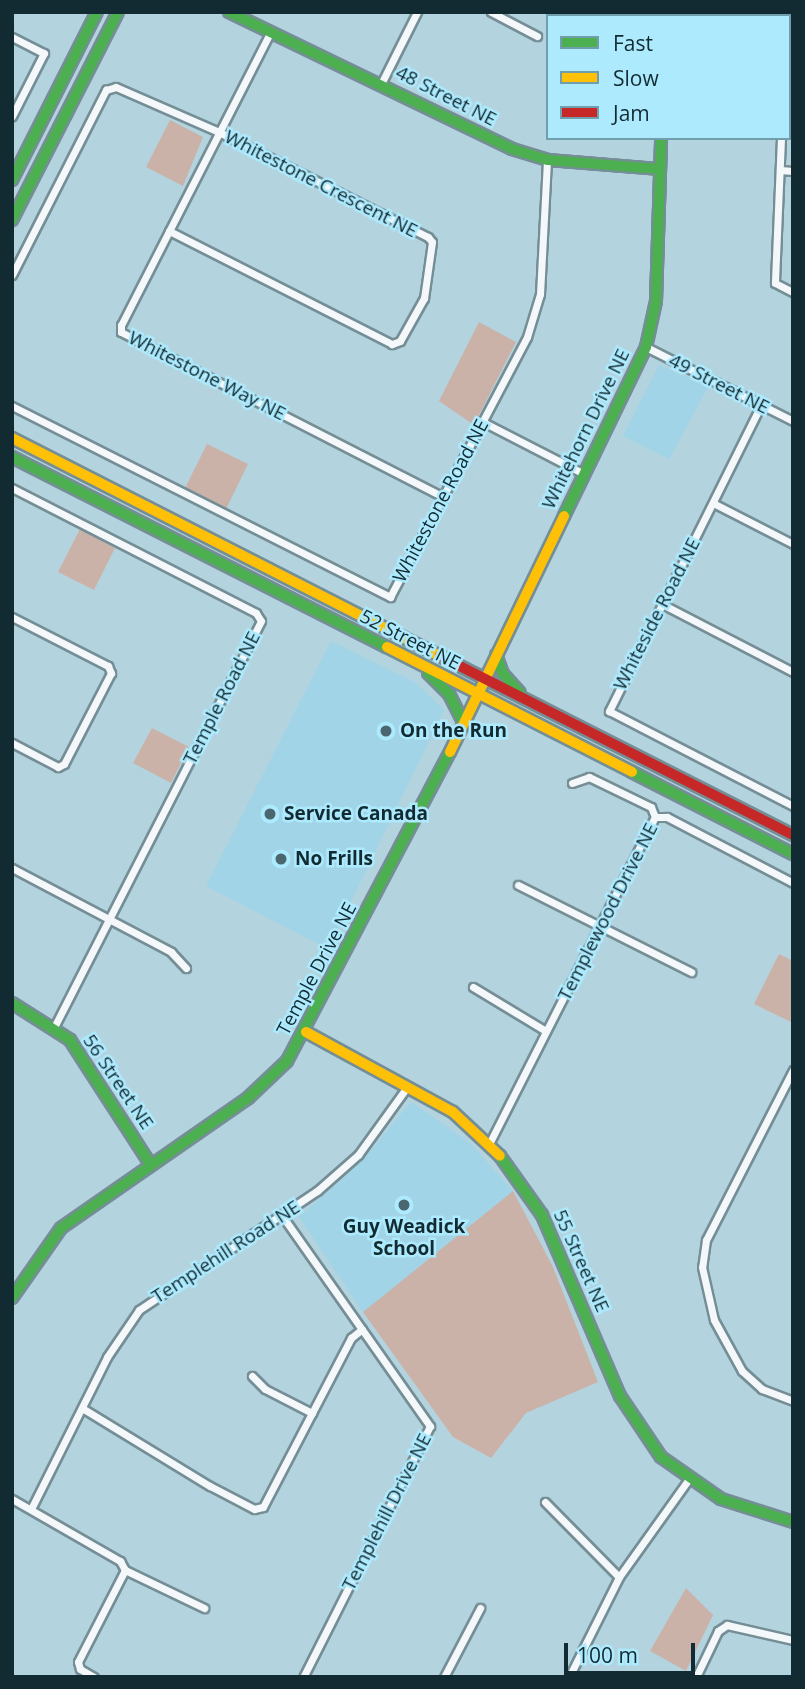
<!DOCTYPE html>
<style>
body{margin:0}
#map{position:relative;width:805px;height:1689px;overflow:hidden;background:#b3d3de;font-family:"Open Sans",sans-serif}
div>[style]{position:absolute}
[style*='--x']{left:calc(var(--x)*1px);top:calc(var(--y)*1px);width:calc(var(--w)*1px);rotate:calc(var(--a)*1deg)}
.built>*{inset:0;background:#a0d4e6}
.green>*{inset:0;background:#cbb2a9}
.roads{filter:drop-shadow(2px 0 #758e96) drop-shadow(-2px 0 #758e96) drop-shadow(0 2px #758e96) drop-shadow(0 -2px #758e96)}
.street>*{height:7px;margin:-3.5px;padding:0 3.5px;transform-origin:3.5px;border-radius:3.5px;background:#f4f8fa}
.fast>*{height:10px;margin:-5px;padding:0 5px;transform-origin:5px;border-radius:5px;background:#4caf50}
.slow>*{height:10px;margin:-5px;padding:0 5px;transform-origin:5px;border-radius:5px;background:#ffc107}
.jam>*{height:10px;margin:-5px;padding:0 5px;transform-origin:5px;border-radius:5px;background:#c62828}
.dots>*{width:19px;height:19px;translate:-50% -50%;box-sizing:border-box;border:4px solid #aeeafe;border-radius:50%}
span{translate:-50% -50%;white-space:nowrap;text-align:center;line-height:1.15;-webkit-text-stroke:5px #aeeafe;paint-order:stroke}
.street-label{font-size:19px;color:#122b32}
.poi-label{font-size:19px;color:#122b32;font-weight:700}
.left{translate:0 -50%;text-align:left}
.frame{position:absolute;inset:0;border:14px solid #122b32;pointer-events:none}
.legend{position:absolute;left:546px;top:14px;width:245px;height:126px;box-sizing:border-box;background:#aeeafe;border:2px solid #709eac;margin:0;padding:9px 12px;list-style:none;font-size:21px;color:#122b32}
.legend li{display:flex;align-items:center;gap:14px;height:35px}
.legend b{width:35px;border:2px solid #709eac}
.scale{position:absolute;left:564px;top:1643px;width:131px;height:32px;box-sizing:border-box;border:4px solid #122b32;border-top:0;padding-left:9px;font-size:21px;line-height:24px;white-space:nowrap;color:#122b32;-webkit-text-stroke:5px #aeeafe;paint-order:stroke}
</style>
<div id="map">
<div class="built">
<i style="clip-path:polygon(659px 365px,708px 387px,669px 459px,623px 436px)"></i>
<i style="clip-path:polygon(331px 641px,415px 682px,444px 710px,328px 949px,206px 886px)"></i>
<i style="clip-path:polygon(411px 1102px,470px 1143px,513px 1191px,363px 1312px,299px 1217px,361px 1162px)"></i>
</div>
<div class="green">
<i style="clip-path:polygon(170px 120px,203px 137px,183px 186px,146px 167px)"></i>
<i style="clip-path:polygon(479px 322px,516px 342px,474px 425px,439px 401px)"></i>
<i style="clip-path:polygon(207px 444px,248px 464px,225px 511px,184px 490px)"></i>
<i style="clip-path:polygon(80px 529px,115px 548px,94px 590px,58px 572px)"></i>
<i style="clip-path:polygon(152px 728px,189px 747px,171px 783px,133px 763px)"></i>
<i style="clip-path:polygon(779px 954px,793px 961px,793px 1023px,754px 1004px)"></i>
<i style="clip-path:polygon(513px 1191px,553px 1267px,598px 1382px,526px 1413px,491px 1458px,453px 1437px,363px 1312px)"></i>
<i style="clip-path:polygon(686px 1588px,713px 1615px,686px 1671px,650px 1651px)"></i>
</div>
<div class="roads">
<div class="street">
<i style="--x:491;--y:12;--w:52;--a:27.6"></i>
<i style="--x:783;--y:16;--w:4;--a:-90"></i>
<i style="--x:271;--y:31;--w:330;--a:117"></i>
<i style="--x:121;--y:325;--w:7;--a:90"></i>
<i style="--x:121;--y:332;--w:363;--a:27.1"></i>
<i style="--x:12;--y:37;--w:36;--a:27"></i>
<i style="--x:44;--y:53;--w:71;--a:116.9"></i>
<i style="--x:382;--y:82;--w:78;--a:-63.4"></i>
<i style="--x:781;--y:138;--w:145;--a:92.4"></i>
<i style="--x:775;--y:283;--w:20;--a:27"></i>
<i style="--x:780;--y:170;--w:13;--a:4"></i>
<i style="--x:12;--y:275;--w:208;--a:-63.1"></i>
<i style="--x:106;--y:90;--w:10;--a:-17"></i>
<i style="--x:116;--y:87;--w:112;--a:23.6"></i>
<i style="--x:219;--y:132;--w:234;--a:26.7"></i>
<i style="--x:428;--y:237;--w:6;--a:51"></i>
<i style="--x:432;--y:242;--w:57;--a:98.1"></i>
<i style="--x:424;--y:298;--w:49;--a:119.2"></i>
<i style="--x:400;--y:341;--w:9;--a:159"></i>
<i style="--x:392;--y:344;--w:250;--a:-153.1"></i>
<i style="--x:646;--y:347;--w:165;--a:26.7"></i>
<i style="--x:761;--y:405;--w:342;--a:116.4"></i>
<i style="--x:609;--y:711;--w:207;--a:27.3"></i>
<i style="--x:12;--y:406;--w:424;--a:26.8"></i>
<i style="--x:390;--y:597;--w:294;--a:-62.2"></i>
<i style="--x:527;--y:337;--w:45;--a:-73.2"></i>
<i style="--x:540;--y:294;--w:134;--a:-87"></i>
<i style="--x:483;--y:422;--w:114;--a:27.2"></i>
<i style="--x:12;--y:488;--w:274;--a:27.1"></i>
<i style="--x:256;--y:613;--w:9;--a:58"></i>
<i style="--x:261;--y:621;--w:456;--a:117"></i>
<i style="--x:713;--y:503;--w:90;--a:27.1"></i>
<i style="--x:662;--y:604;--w:148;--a:27.4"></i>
<i style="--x:12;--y:617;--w:108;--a:27"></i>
<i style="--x:108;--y:666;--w:8;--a:67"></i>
<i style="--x:111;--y:673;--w:102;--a:117.3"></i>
<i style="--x:64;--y:764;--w:7;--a:153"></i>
<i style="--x:58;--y:767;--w:52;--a:-152.4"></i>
<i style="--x:572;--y:783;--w:18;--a:-19"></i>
<i style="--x:589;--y:777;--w:69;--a:25.8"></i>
<i style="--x:651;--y:807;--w:11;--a:68"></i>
<i style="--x:655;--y:817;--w:12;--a:0"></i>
<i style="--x:667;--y:817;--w:142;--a:27.6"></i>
<i style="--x:12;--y:868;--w:180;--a:27.8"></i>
<i style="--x:171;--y:952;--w:22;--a:47"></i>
<i style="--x:518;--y:885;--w:194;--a:26.7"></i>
<i style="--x:473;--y:987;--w:85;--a:31.1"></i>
<i style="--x:793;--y:1070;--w:191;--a:117.1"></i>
<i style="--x:706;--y:1240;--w:27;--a:98"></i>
<i style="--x:702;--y:1267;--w:54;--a:77.2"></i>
<i style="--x:714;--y:1320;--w:58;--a:61.2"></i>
<i style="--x:742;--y:1371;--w:27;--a:42"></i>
<i style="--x:762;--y:1389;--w:33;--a:21"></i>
<i style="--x:490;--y:1142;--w:364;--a:-63.1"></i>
<i style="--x:283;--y:1217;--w:256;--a:54.9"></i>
<i style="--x:430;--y:1426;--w:281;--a:116.8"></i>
<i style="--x:252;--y:1376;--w:18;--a:45"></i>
<i style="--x:265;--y:1389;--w:53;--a:27.1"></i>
<i style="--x:82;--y:1408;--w:150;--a:31.4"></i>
<i style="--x:210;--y:1486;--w:50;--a:27.6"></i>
<i style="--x:254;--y:1509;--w:9;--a:-13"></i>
<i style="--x:263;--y:1507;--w:191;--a:-62.5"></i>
<i style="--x:351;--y:1338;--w:14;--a:-39"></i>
<i style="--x:12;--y:1499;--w:125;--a:29.9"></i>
<i style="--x:120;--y:1561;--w:10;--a:61"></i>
<i style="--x:125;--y:1570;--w:103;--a:117.1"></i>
<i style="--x:78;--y:1662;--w:7;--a:74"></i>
<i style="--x:80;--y:1669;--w:16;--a:30"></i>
<i style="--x:545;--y:1502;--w:105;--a:45.4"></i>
<i style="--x:31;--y:1509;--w:170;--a:-63.4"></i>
<i style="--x:107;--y:1357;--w:57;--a:-55.8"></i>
<i style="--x:139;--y:1310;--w:214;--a:-33.8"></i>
<i style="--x:317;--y:1191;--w:55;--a:-41.3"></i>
<i style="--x:358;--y:1155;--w:84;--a:-54.2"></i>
<i style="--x:125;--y:1570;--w:88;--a:25.7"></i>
<i style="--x:444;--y:1677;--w:78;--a:-62.4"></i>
<i style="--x:569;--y:1677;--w:112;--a:-63.4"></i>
<i style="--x:619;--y:1577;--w:120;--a:-54.5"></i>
<i style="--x:696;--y:1677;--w:51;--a:-64.4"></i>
<i style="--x:718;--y:1631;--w:11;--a:-34"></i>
<i style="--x:727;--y:1625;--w:68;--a:12.8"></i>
</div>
<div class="fast">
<i style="--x:229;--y:12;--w:314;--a:25.8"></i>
<i style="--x:512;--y:149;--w:37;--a:17"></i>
<i style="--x:547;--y:160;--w:112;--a:4.6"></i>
<i style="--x:12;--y:180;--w:188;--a:-63.2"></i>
<i style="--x:12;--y:220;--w:233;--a:-63"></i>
<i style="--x:12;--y:457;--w:420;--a:26.9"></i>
<i style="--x:564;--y:516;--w:188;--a:-64.1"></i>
<i style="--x:646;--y:347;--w:47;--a:-77.7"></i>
<i style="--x:656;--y:301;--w:163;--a:-88.2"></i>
<i style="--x:496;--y:655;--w:20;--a:70"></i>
<i style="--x:503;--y:674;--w:25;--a:48"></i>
<i style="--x:428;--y:673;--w:30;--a:45"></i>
<i style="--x:449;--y:694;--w:33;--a:63"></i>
<i style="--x:632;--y:772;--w:181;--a:27"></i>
<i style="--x:12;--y:1003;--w:69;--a:32.5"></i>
<i style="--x:70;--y:1040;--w:149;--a:57.1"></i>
<i style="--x:500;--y:1156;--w:72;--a:54.6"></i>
<i style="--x:542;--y:1215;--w:197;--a:66.7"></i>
<i style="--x:620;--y:1396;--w:73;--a:56.1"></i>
<i style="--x:661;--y:1457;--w:73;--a:35"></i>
<i style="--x:721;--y:1499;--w:76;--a:17.7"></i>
<i style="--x:12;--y:1298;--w:85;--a:-55"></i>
<i style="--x:61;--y:1228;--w:228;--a:-34.8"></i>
<i style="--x:248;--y:1098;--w:54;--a:-43.5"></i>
<i style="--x:287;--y:1061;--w:349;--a:-62.2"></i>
</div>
<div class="slow">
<i style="--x:667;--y:12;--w:4;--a:90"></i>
<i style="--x:12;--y:438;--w:480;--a:27"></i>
<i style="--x:387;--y:647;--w:275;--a:27"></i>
<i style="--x:450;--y:752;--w:262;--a:-64.2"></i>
<i style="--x:306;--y:1032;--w:167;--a:28.6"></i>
<i style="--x:453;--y:1112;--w:64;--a:43.1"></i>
</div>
<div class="jam">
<i style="--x:440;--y:656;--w:396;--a:26.9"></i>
</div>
</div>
<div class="dots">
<i style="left:386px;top:731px;background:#4a666e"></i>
<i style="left:270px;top:814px;background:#4a666e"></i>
<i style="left:281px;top:859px;background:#4a666e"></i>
<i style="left:404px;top:1205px;background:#4a666e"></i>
</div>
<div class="street-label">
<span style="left:446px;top:96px;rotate:27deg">48 Street NE</span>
<span style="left:321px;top:184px;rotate:27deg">Whitestone Crescent NE</span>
<span style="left:207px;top:376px;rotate:27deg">Whitestone Way NE</span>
<span style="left:719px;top:384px;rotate:27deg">49 Street NE</span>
<span style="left:586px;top:429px;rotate:-64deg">Whitehorn Drive NE</span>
<span style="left:441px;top:501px;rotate:-62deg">Whitestone Road NE</span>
<span style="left:657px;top:614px;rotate:-63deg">Whiteside Road NE</span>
<span style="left:410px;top:640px;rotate:27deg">52 Street NE</span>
<span style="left:222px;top:698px;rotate:-63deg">Temple Road NE</span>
<span style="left:608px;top:912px;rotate:-63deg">Templewood Drive NE</span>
<span style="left:317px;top:969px;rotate:-62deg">Temple Drive NE</span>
<span style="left:118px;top:1082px;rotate:56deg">56 Street NE</span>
<span style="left:226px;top:1252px;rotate:-33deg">Templehill Road NE</span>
<span style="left:581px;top:1261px;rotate:66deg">55 Street NE</span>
<span style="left:387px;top:1512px;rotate:-63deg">Templehill Drive NE</span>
</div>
<div class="poi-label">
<span class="left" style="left:400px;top:731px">On the Run</span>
<span class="left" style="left:284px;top:814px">Service Canada</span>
<span class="left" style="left:295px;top:859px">No Frills</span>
<span style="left:404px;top:1238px">Guy Weadick<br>School</span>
</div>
<div class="frame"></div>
<ul class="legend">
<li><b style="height:9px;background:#4caf50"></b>Fast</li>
<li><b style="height:9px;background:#ffc107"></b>Slow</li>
<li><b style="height:9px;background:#c62828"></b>Jam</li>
</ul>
<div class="scale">100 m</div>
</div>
